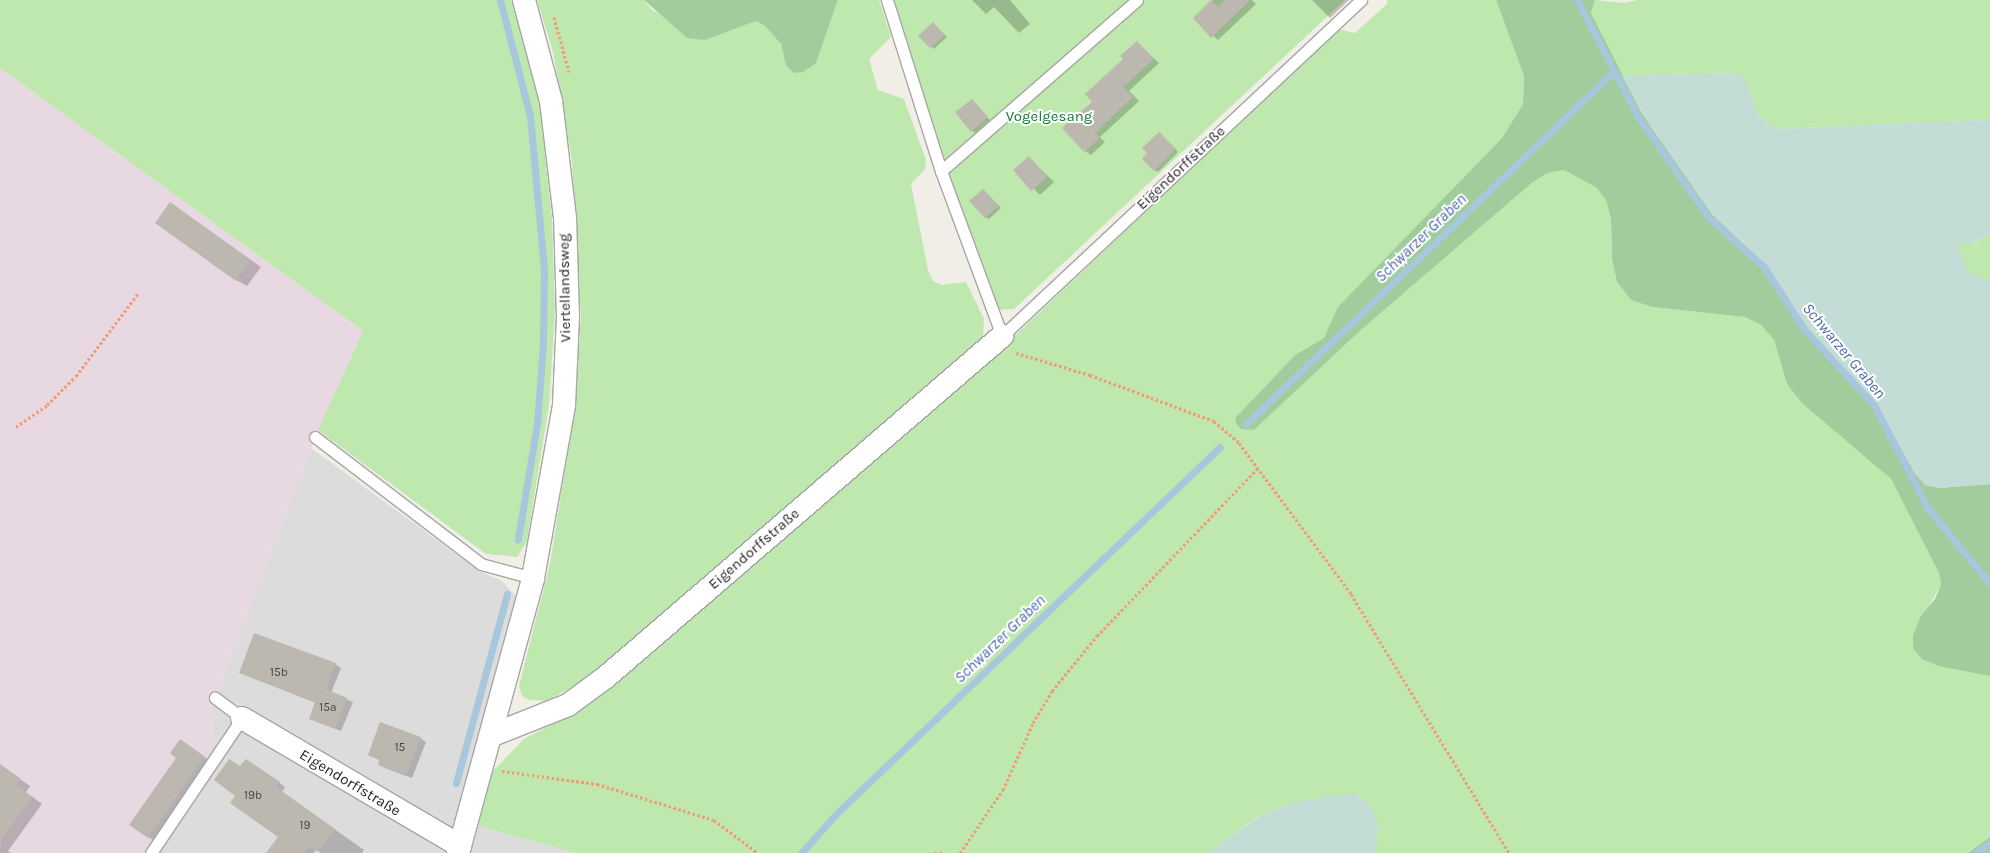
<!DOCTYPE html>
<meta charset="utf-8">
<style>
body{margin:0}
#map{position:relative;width:1990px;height:853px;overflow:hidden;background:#f0eee6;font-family:Karla,sans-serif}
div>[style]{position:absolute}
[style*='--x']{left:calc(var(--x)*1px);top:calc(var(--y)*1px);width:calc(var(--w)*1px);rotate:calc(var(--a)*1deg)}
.residential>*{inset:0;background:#dddcdc}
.industrial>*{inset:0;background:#e8d8e2}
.grass>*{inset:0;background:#bfe8ae}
.forest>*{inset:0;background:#a1cd9c}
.wetland>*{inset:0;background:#c3ddd6}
.shadow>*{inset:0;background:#0003}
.stream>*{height:7px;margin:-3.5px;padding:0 3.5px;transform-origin:3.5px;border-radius:3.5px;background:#a8c6dc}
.building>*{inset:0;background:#bcb7af}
.path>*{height:3px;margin-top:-1.5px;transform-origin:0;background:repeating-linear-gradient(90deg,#f59972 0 2.5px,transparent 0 5px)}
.roads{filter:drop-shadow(1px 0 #a6a6a6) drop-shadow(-1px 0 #a6a6a6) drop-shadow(0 1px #a6a6a6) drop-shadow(0 -1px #a6a6a6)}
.lane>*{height:11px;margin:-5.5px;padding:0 5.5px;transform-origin:5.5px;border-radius:5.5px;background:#fff}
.street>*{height:22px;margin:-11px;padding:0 11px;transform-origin:11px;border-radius:11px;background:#fff}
span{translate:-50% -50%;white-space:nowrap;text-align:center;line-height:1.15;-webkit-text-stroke:4px #fff;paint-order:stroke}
.number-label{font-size:12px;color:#464543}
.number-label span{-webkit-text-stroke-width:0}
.park-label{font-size:15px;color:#107b2e}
.street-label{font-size:15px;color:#1f1f1f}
.water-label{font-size:16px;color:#4f6bac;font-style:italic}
</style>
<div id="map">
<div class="residential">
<i style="clip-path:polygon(311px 448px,479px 571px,502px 581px,517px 598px,465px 798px,478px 826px,576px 853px,140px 853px,213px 746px,212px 706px)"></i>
</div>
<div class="industrial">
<i style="clip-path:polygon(0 68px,363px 331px,311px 448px,212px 706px,213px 746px,140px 853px,0 853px)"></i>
</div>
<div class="grass">
<i style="clip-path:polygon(0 0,514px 0,540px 107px,552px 219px,555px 313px,549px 405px,527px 541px,517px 557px,486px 554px,318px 430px,363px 331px,0 68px)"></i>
<i style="clip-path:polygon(537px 0,644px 0,652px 10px,705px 40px,756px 21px,765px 26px,781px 44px,786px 66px,816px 63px,838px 0,879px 0,891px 37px,869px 59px,878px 90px,904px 99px,926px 160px,925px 169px,911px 184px,928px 270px,933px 281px,942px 285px,966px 282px,984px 319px,983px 336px,946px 370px,584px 680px,547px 701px,529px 700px,522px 696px,519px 686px,550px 564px,574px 412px,581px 317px,572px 161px,553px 52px)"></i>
<i style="clip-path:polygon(893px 0,1345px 0,1014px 309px,999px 310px,942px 159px)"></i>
<i style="clip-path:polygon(1387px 0,1496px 0,1524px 76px,1523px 104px,1502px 138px,1339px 307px,1324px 338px,1295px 355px,1236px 417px,1235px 422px,1254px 430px,1362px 329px,1533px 182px,1548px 173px,1564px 170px,1597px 188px,1606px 200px,1611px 219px,1612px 259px,1617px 282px,1631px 300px,1652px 307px,1745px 317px,1761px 325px,1774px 340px,1787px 384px,1891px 479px,1939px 573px,1941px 584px,1913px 635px,1990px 676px,1990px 837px,1968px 853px,1375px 853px,1378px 827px,1373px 809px,1357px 795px,1292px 803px,1259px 816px,1207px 853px,576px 853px,478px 826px,492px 772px,524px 739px,563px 719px,1000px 350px,1338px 29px,1355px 33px,1387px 4px)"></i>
<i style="clip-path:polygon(1595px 0,1624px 3px,1638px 0,1990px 0,1990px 120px,1776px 129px,1758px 115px,1745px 79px,1738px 73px,1622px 76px,1591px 13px)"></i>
<i style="clip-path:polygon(1990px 234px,1990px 281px,1969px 274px,1956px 245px,1961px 242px,1974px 243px)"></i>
</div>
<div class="forest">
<i style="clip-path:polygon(644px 0,838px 0,816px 63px,803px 72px,794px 73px,786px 66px,781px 44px,765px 26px,756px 21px,705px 40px,687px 38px)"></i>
<i style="clip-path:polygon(1496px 0,1595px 0,1591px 13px,1643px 115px,1712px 214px,1764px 263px,1808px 328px,1877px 405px,1916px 475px,1938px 488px,1990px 484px,1990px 676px,1939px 666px,1922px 659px,1913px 648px,1913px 635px,1921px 616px,1935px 599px,1941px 584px,1939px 573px,1891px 479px,1802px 403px,1787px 384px,1774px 340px,1761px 325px,1745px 317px,1652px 307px,1631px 300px,1617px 282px,1612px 259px,1611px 219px,1606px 200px,1597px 188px,1564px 170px,1548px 173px,1533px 182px,1362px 329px,1254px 430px,1241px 429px,1235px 422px,1236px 417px,1295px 355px,1324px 338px,1338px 307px,1502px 138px,1523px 104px,1524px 76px)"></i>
<i style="clip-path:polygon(1990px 837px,1990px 853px,1968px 853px)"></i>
</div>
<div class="wetland">
<i style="clip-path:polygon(1738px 73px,1745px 78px,1758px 115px,1776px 129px,1990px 120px,1990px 234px,1973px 243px,1961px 242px,1956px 245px,1969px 274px,1990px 281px,1990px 484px,1938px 488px,1925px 485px,1916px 475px,1877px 405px,1808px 328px,1764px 263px,1712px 214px,1643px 115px,1622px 76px)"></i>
<i style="clip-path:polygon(1335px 795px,1357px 795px,1373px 809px,1378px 827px,1375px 853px,1207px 853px,1260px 816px,1292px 803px)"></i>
</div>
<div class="shadow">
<i style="clip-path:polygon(972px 0,1010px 0,1030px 24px,1019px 33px,994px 7px,986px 14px)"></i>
<i style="clip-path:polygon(1213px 0,1252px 0,1256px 4px,1218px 40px,1194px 18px)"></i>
<i style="clip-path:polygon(1312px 0,1349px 0,1330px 18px)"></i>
<i style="clip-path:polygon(933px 24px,947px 37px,934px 49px,920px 36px)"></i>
<i style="clip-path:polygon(1137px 43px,1159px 63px,1129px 91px,1139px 101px,1100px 137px,1105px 142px,1091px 155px,1085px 151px,1094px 102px)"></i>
<i style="clip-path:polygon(972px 100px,990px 120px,975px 133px,972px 131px)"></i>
<i style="clip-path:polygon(1160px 133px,1178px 152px,1158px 172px,1154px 170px)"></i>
<i style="clip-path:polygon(1029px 158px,1054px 182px,1040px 195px,1015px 170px)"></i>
<i style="clip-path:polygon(983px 190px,1001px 208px,989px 219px,985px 217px)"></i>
<i style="clip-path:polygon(170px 204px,261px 267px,247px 286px,236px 280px)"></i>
<i style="clip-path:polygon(335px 664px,341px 668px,331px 693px,353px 702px,341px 731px,316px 721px,316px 703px,240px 673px)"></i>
<i style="clip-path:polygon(420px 738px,426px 742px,412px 778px,385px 768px)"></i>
<i style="clip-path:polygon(187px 745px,210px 761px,155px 841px,148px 837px)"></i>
<i style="clip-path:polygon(253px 764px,285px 787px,282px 792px,364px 850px,362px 853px,321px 853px,316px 849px,314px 853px,268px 853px,279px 837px,237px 796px,241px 767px)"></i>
<i style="clip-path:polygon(2px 767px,30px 786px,26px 792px,42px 804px,8px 851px,11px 853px,0 853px)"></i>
</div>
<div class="stream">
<i style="--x:500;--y:0;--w:120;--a:75.5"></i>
<i style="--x:530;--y:116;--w:154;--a:84.8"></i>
<i style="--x:544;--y:269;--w:75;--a:90.8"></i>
<i style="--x:543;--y:344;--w:80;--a:94.3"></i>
<i style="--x:537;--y:424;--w:117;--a:99.4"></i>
<i style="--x:1577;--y:0;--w:130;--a:62.4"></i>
<i style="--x:1637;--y:115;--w:126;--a:55"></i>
<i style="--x:1709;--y:218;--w:74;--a:41.7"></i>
<i style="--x:1764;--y:267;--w:74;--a:57.2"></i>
<i style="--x:1804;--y:329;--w:103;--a:47.4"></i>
<i style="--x:1874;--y:405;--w:115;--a:62.5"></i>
<i style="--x:1927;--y:507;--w:99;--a:50.7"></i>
<i style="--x:1246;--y:424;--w:510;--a:-43.81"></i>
<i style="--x:456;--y:783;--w:196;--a:-74.9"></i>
<i style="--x:801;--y:853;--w:52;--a:-48.1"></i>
<i style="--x:836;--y:814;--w:531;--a:-43.7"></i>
<i style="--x:1976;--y:853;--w:17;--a:-36"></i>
</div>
<div class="building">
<i style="clip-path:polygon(1211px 0,1218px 7px,1226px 0,1250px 0,1211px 38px,1193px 18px)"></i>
<i style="clip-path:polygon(933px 22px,945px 35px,930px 48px,918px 36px)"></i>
<i style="clip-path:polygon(1137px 41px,1154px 59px,1123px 87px,1133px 97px,1095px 133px,1100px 138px,1084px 152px,1062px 128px,1092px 102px,1085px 94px,1123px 59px,1120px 56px)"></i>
<i style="clip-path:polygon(972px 99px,988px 117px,971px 132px,955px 112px)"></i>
<i style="clip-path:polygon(1159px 132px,1176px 149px,1154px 171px,1142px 159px,1147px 153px,1142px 148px)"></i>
<i style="clip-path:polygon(1029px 156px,1047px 177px,1031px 191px,1013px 170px)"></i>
<i style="clip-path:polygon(983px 189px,999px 206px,985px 218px,969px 201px)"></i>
<i style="clip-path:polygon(170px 202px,251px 260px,236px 281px,155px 223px)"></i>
<i style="clip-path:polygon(254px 633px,336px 663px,326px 689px,347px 698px,335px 729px,309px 719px,315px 702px,239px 673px)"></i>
<i style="clip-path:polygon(380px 722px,421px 737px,406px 776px,378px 765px,379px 760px,368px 755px)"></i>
<i style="clip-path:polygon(180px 739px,204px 756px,148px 838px,129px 825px,176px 758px,170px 753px)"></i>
<i style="clip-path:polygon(229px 759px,240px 766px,246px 759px,280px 782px,276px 787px,335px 829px,318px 852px,309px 846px,304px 853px,266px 853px,278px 837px,230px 803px,235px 796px,214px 780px)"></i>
<i style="clip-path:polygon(0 764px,21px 779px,17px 785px,32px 797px,0 842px)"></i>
</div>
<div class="path">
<i style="--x:554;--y:17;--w:57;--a:74.7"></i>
<i style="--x:1016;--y:353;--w:77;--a:16.6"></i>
<i style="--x:1090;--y:375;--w:132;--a:20.4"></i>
<i style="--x:1214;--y:421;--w:33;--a:41"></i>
<i style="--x:1239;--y:443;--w:188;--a:53.4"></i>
<i style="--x:1351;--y:594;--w:303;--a:58.6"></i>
<i style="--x:16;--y:427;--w:38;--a:-35"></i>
<i style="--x:47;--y:405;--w:41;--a:-45"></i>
<i style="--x:76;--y:376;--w:105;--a:-53.1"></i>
<i style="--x:502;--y:771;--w:96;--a:7.8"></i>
<i style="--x:597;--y:784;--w:122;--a:17.1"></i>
<i style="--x:714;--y:820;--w:55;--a:36.9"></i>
<i style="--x:934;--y:853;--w:8;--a:0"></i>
<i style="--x:960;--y:853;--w:76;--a:-55.7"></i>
<i style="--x:1003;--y:790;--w:73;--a:-65.9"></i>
<i style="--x:1033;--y:723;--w:37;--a:-59"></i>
<i style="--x:1052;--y:691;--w:71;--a:-50.7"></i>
<i style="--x:1097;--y:636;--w:233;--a:-46.2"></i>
</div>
<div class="roads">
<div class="lane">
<i style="--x:887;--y:0;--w:179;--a:72.5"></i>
<i style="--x:941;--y:171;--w:176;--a:69.7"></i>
<i style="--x:1002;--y:336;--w:492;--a:-43.1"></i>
<i style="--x:941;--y:171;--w:260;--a:-41.1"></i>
<i style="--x:315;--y:437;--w:209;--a:37.4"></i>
<i style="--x:481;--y:564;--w:54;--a:15.1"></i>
<i style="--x:151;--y:853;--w:163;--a:-56"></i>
<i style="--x:242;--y:718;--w:34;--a:-143"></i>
</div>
<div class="street">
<i style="--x:242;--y:718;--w:253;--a:30.4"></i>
<i style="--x:490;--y:736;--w:84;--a:-21.7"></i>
<i style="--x:568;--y:705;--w:47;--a:-36.4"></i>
<i style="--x:606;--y:677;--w:523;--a:-40.73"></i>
<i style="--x:458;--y:853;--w:285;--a:-74.7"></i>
<i style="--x:533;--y:578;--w:176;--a:-79.8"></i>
<i style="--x:564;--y:405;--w:88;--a:-87.4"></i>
<i style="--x:568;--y:317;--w:99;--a:-91.7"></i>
<i style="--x:565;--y:218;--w:118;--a:-96.8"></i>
<i style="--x:551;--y:101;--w:105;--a:-105"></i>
</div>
</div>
<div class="number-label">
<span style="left:279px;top:673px">15b</span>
<span style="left:328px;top:708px">15a</span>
<span style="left:400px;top:748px">15</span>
<span style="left:253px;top:796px">19b</span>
<span style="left:305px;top:826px">19</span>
</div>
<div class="park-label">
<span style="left:1049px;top:117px">Vogelgesang</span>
</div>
<div class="street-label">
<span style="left:1181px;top:168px;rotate:-43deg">Eigendorffstraße</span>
<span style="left:565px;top:288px;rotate:-91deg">Viertellandsweg</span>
<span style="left:754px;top:549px;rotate:-41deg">Eigendorffstraße</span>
<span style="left:350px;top:783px;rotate:31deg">Eigendorffstraße</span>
</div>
<div class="water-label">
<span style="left:1421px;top:238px;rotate:-44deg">Schwarzer Graben</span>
<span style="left:1844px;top:351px;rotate:50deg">Schwarzer Graben</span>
<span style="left:1000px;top:639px;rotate:-44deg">Schwarzer Graben</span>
</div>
</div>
